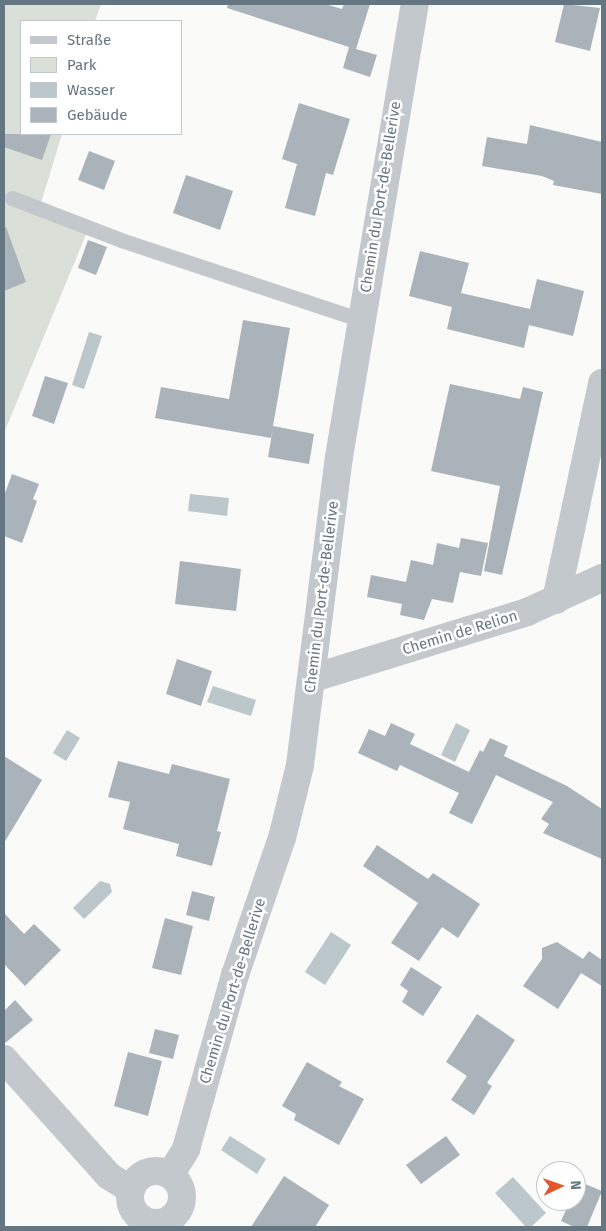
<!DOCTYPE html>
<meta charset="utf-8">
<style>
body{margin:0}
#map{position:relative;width:606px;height:1231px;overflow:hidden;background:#fafaf8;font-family:"Fira Sans",sans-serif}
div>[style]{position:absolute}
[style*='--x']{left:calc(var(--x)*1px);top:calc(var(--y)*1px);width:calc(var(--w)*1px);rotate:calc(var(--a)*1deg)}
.green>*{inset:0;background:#dadfd7}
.water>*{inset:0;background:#bbc7cb}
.building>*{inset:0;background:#aab3b9}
.service>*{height:15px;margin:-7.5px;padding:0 7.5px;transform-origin:7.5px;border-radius:7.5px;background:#c3c8cc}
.minor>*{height:28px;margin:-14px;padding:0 14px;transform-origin:14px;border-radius:14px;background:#c3c8cc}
.minor>.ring{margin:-14px;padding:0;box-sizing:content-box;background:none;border:28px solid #c3c8cc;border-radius:50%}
span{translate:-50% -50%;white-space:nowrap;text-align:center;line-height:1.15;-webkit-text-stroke:5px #fff;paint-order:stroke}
.street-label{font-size:15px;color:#657683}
.frame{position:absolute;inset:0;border:5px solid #657683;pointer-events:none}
.legend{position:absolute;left:20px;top:20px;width:162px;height:115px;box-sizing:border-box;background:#fff;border:1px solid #c1c8cd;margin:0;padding:6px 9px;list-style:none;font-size:15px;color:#657683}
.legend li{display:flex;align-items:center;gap:10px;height:25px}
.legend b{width:25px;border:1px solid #c1c8cd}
.north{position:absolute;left:536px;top:1161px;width:50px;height:50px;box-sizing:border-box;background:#fff;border:1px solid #c1c8cd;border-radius:50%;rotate:87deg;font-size:14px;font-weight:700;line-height:20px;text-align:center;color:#657683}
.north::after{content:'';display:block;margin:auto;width:18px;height:22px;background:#e4572e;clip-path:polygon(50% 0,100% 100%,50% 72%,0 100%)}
</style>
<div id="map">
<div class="green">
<i style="clip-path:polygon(4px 4px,101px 4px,95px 21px,21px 21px,21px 134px,62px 134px,41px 203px,87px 232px,4px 433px)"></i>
</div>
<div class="water">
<i style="clip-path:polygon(89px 332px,102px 336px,84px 389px,72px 385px)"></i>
<i style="clip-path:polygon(190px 494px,229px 498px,227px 516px,188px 511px)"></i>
<i style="clip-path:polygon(213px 686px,256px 700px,251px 716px,207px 702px)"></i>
<i style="clip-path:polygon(456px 723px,470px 730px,455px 762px,441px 755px)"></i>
<i style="clip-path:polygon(67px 730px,80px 738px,66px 761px,53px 753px)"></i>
<i style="clip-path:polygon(100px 881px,110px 884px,112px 892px,84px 919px,73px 908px)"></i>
<i style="clip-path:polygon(331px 932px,351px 945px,325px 985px,305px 972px)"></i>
<i style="clip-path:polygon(230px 1136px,266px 1159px,257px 1174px,221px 1150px)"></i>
<i style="clip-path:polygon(513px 1177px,546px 1213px,531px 1227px,526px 1227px,495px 1193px)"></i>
</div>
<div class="building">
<i style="clip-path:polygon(228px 4px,325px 4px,342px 9px,344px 4px,370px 4px,356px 49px,377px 55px,370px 77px,343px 68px,349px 47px,227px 8px)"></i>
<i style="clip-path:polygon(564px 4px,600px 8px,590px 51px,555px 42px)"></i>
<i style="clip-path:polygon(299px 103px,350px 119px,333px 175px,326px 173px,315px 216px,285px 208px,297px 164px,282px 159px)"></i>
<i style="clip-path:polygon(530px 125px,602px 142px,602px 194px,553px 185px,554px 181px,542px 176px,482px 166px,487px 137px,527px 144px)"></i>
<i style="clip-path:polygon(4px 134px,51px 134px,42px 160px,4px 147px)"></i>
<i style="clip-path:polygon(89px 151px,115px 161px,104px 190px,78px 180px)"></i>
<i style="clip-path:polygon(186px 175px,233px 191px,220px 230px,173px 213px)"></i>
<i style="clip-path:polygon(6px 227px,26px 282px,4px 291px,4px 228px)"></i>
<i style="clip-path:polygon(88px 240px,107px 247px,96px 275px,78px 268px)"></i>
<i style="clip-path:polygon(420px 251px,469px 263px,461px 293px,530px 309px,537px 279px,584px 291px,573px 336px,529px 325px,524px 348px,447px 329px,452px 307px,409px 296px)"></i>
<i style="clip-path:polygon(243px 320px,290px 328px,273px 426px,314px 434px,309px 464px,268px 457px,273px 428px,271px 438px,155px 418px,161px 387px,229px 399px)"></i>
<i style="clip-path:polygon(45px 376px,68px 383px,54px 424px,32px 416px)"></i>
<i style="clip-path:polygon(450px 384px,520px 399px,523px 387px,543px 392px,502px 575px,484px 571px,500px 486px,431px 471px)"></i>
<i style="clip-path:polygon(12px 474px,39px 484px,33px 499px,37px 501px,22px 543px,4px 536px,4px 496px)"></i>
<i style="clip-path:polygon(461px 538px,488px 543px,481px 576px,460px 572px,453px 603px,432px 599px,424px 620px,400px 615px,402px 604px,367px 597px,371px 575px,406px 582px,411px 560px,433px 565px,437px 543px,459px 548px)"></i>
<i style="clip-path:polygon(180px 561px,241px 569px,236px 611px,175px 604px)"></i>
<i style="clip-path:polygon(177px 659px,212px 671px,201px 706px,166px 694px)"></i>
<i style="clip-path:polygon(391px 723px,415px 734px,410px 744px,469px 772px,480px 750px,483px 752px,490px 738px,508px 746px,504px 756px,567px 786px,602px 809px,602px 859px,543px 833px,549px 824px,541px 819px,553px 802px,496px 775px,472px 824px,449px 813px,459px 793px,400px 765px,397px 771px,358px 753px,369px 729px,385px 736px)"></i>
<i style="clip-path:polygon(4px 756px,42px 780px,4px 843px)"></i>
<i style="clip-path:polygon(118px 761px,169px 774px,172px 764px,230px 779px,217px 831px,221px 832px,212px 866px,176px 856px,179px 844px,123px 829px,130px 802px,108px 797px)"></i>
<i style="clip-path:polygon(377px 845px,428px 879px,433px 873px,480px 904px,458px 938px,442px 927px,419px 961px,391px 943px,418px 903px,363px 866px)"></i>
<i style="clip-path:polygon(192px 891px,215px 897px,209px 921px,186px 915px)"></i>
<i style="clip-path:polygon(4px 913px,24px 934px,34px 924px,61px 950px,25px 986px,4px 964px)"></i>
<i style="clip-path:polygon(165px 918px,193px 926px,181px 975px,152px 968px)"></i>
<i style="clip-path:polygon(557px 942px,583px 959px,589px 951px,602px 960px,602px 986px,581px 973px,558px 1009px,523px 986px,542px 959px,542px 948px)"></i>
<i style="clip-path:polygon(411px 967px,442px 987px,423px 1016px,402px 1002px,408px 991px,400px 985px)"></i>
<i style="clip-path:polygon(15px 1000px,33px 1020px,4px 1044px,4px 1011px)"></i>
<i style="clip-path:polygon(477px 1014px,515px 1040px,487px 1083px,492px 1086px,474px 1115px,451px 1100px,467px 1076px,446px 1062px)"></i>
<i style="clip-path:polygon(155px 1029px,179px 1035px,173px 1059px,149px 1053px)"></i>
<i style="clip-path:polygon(128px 1052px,162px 1061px,148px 1116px,114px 1106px)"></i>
<i style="clip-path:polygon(307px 1062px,342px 1082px,339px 1086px,364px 1099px,339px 1145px,294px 1120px,296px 1114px,282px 1106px)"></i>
<i style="clip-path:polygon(446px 1136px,460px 1155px,421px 1184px,406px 1165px)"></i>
<i style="clip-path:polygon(284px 1176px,329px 1205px,315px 1227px,251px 1227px)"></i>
<i style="clip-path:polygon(578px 1181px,602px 1191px,587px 1227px,574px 1227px,561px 1221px,570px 1201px,576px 1201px)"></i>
</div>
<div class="service">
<i style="--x:12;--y:198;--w:117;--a:21.1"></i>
<i style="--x:121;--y:240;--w:253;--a:18.4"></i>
</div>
<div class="minor">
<i style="--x:556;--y:600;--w:222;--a:-78"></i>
<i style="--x:313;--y:678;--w:224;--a:-17.1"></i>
<i style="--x:527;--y:612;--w:82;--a:-24.4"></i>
<i style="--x:4;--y:1059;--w:157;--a:48.1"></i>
<i style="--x:109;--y:1176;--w:26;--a:32"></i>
<i class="ring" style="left:130px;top:1171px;width:24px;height:24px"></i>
<i style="--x:170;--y:1175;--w:31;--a:-58"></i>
<i style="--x:186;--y:1149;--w:181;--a:-74.3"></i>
<i style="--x:235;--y:975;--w:145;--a:-71.1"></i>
<i style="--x:282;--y:838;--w:75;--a:-76.1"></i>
<i style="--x:300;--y:765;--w:310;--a:-82.8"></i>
<i style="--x:339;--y:457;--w:459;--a:-80.5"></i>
</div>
<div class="street-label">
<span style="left:381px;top:197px;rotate:-81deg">Chemin du Port-de-Bellerive</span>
<span style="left:322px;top:597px;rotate:-83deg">Chemin du Port-de-Bellerive</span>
<span style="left:460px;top:633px;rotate:-17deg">Chemin de Relion</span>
<span style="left:233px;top:991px;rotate:-73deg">Chemin du Port-de-Bellerive</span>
</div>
<div class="frame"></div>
<ul class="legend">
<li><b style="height:6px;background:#c3c8cc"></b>Straße</li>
<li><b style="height:14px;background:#dadfd7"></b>Park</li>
<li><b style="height:14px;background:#bbc7cb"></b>Wasser</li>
<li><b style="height:14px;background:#aab3b9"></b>Gebäude</li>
</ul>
<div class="north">N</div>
</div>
